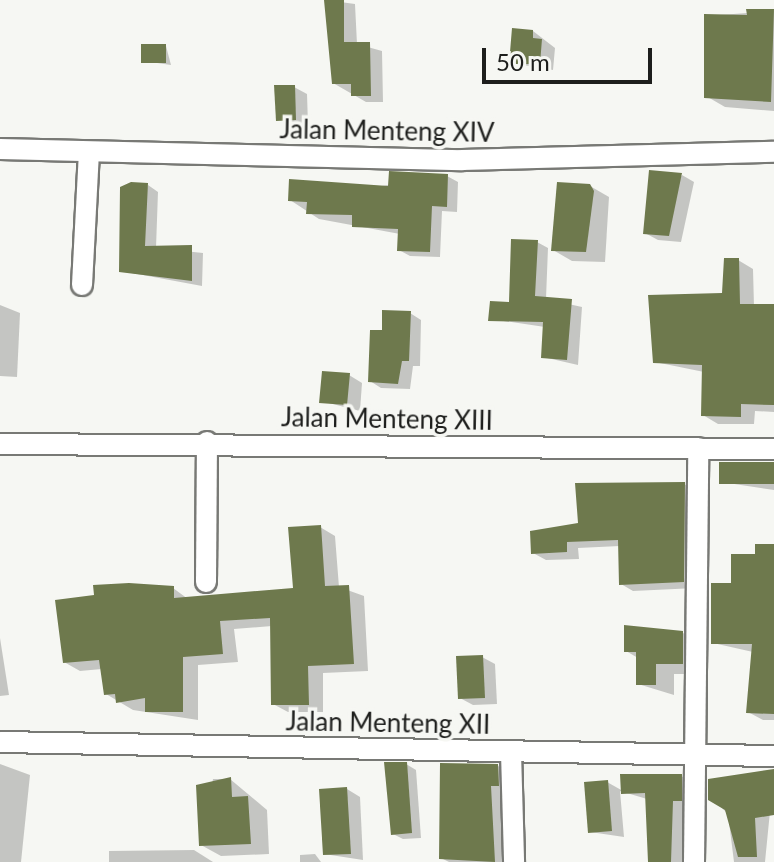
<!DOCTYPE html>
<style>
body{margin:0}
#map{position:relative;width:774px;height:862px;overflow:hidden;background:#f6f7f3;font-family:Lato,sans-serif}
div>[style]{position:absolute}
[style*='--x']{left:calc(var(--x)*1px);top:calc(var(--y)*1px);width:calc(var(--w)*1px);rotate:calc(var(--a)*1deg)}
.shadow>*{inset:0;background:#0003}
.building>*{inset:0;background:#6e794d}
.roads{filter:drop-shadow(2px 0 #787975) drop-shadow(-2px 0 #787975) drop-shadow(0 2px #787975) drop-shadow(0 -2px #787975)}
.minor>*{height:20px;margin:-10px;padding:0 10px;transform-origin:10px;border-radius:10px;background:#fff}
span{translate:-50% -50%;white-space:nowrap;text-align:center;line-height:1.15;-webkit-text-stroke:7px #f6f7f3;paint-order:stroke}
.street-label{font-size:26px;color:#1d1e1c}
.scale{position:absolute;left:482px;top:48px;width:170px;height:36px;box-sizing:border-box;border:4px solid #1d1e1c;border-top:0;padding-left:10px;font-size:24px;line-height:28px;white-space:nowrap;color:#1d1e1c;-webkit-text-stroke:6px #f6f7f3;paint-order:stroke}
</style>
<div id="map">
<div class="shadow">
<i style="clip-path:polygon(326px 0,355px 4px,357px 44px,382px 51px,383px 102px,366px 102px,333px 83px)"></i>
<i style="clip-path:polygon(774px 11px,774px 111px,725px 107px,706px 96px,706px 16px)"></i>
<i style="clip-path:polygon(533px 31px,555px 48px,553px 70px,511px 63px)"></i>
<i style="clip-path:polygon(166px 46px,171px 65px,143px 61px)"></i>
<i style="clip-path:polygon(294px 87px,307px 94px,308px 126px,278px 119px)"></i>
<i style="clip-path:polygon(682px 175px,694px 182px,681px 242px,658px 240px,645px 233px)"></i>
<i style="clip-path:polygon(447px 176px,458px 182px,457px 212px,442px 211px,440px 257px,410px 256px,399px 250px,400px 234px,319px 219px,290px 200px)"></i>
<i style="clip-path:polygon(148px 185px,158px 192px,156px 248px,203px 253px,202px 286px,121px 271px)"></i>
<i style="clip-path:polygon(590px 186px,609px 197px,605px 262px,572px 261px,553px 250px)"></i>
<i style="clip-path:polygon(537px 242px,548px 248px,546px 299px,582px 307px,578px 365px,543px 357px,545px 327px,490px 319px,511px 304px)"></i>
<i style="clip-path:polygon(738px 260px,753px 269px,754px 306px,774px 306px,774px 412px,755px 411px,754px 424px,718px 424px,703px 415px,704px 372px,655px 362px,724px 295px)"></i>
<i style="clip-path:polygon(0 305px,20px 313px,17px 377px,0 376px)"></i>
<i style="clip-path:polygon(410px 313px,421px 320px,420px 366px,413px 366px,410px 389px,381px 388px,370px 381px,384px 332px)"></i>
<i style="clip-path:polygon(349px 375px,362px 383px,360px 411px,321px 401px)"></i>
<i style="clip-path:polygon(774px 463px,774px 490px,721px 482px)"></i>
<i style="clip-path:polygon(684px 484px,696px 491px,696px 588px,633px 591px,621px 584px,620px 546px,578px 548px,579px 559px,546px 560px,533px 553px,580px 524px)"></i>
<i style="clip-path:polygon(320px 527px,335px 536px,339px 587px,364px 596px,368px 671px,323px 673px,323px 712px,288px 712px,273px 704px,272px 626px,234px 629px,238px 662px,198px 665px,198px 720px,133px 710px,106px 694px,102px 669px,80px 671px,64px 662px,173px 588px,188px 599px,296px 589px)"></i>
<i style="clip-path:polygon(774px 546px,774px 720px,763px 720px,748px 712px,753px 652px,713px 643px,733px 585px)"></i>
<i style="clip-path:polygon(683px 633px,702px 644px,702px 674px,674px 674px,674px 695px,638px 684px,638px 658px,626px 651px)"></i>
<i style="clip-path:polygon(0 638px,9px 695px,0 696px)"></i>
<i style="clip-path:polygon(482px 657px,495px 664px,497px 704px,473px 705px,460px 698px)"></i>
<i style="clip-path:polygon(0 764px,30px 775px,21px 862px,0 862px)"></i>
<i style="clip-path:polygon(406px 764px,416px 770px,421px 838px,403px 839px,393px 834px)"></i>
<i style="clip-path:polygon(498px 766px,510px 773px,506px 862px,449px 862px,441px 858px)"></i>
<i style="clip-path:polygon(774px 771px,765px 862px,734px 862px,728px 814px,718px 804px)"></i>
<i style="clip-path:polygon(681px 776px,692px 782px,692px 806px,683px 807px,684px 862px,651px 862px,647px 799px,620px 791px,624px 837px,590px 832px,607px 782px,623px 791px)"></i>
<i style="clip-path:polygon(213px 779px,230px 779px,267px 810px,269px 854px,221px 856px,201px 845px)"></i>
<i style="clip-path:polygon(347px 789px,360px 797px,363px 860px,324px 854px)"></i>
<i style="clip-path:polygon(194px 850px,213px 862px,109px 862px,109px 851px)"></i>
<i style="clip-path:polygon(315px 854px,321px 862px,300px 862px,300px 855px)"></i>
</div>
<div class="building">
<i style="clip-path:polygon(324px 0,344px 0,344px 42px,370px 42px,371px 96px,351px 96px,351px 84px,332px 84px)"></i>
<i style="clip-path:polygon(746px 9px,774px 9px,771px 102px,704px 98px,704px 14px,747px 15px)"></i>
<i style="clip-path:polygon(512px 28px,533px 30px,533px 38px,542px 39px,540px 64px,509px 64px)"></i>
<i style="clip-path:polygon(141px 44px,166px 44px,166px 63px,141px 63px)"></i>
<i style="clip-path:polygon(274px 85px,295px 85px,296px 120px,276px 121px)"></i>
<i style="clip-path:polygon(649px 170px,682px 173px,669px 236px,643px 234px)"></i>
<i style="clip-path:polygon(389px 171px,448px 174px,447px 207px,432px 206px,430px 252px,397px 251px,398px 229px,352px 227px,352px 215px,306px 214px,307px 202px,288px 201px,289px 179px,388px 186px)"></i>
<i style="clip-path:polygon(131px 182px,148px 183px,145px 246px,192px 245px,192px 281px,119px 272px,120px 187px)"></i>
<i style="clip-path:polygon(557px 182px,590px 184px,594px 191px,586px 252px,551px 251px)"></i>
<i style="clip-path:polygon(511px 239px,538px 240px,535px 296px,572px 299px,567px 360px,541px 358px,543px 322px,488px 321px,490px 301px,509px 302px)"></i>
<i style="clip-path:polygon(724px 258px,739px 258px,740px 304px,774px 304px,774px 405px,741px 404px,741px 417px,701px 416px,702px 365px,653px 363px,648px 295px,722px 293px)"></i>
<i style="clip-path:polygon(382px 310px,411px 311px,409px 361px,402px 361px,398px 384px,368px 382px,370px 330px,382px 330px)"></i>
<i style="clip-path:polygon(322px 371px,350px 373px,347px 405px,319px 403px)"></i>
<i style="clip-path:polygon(719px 462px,774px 462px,774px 484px,719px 484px)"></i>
<i style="clip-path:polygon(685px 482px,684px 582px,619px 585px,618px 540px,567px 542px,567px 552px,531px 554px,530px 531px,578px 523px,575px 483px)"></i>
<i style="clip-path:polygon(321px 525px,325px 586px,349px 585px,354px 664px,308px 666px,309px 705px,271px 705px,270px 618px,220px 621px,223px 654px,183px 657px,183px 712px,145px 712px,145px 698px,116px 703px,115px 694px,104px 695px,99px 660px,63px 663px,55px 600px,94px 595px,93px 585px,129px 583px,174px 586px,174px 598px,293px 588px,288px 527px)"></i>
<i style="clip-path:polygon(755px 544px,774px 544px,774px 714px,746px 713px,752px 644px,711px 644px,711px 583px,731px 583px,731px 554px,755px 554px)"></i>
<i style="clip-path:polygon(624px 625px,683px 631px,683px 664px,656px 664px,656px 685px,636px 685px,636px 652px,624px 652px)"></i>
<i style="clip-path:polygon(483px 655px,485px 698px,458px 699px,456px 656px)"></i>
<i style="clip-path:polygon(384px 762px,407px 762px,412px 833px,391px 835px)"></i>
<i style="clip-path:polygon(440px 763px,498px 764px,499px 786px,491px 786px,495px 862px,439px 859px)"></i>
<i style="clip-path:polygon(774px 769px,774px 815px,755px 818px,757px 857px,738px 857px,725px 810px,708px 800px,708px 779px)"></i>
<i style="clip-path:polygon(620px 774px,682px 774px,682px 801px,673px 801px,671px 862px,648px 862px,645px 793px,621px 794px)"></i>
<i style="clip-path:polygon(231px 777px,232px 797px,248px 796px,251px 844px,199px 846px,196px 785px)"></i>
<i style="clip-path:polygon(608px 780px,612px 831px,588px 833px,584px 782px)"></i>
<i style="clip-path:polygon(347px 787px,351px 854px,323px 855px,319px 789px)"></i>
</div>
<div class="roads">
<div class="minor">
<i style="--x:0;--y:149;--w:462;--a:1.4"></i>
<i style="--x:462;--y:160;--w:312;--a:-1.5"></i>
<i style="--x:82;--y:285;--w:132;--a:-87"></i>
<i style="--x:0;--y:444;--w:774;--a:0.37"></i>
<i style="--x:206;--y:582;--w:140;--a:-89.6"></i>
<i style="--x:0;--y:742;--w:774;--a:1.04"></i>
<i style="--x:511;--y:752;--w:110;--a:88.4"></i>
<i style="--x:694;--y:862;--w:414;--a:-89.4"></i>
</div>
</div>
<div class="street-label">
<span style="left:387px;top:131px;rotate:1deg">Jalan Menteng XIV</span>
<span style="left:387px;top:419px;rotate:1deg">Jalan Menteng XIII</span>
<span style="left:388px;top:723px;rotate:1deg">Jalan Menteng XII</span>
</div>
<div class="scale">50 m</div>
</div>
